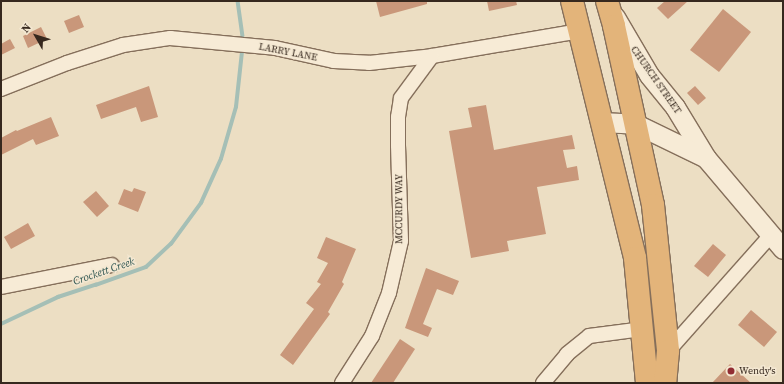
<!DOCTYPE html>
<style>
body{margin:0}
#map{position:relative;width:784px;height:384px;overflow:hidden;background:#ecdec3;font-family:"Source Serif 4",serif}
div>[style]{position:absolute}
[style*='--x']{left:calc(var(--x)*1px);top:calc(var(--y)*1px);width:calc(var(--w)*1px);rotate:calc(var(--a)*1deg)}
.stream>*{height:3.5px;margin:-1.75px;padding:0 1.75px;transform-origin:1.75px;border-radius:1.75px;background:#a5bfb6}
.building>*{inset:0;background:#c9977a}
.roads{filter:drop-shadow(1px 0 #856f5b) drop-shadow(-1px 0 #856f5b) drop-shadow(0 1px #856f5b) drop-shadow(0 -1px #856f5b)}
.minor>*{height:14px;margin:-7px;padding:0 7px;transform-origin:7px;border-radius:7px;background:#f7ebd6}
.secondary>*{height:19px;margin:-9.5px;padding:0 9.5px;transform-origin:9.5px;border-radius:9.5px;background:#f7ebd6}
.trunk>*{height:22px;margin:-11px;padding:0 11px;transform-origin:11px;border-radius:11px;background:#e3b47a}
.dots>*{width:11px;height:11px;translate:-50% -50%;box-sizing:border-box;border:2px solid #f4e8d2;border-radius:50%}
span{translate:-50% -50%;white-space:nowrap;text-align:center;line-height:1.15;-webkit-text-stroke:3px #f4e8d2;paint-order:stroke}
.street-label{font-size:10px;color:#36281e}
.poi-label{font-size:10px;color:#36281e}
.left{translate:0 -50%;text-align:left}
.water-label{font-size:11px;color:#2e5551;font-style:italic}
.frame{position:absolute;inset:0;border:2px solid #36281e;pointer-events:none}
.north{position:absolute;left:16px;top:16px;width:40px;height:40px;-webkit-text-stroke:3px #f4e8d2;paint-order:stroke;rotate:309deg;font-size:11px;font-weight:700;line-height:16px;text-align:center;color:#36281e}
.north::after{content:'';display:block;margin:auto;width:14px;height:18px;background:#36281e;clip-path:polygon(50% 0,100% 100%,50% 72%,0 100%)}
</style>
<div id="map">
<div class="stream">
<i style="--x:238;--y:1;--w:35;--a:82"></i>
<i style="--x:1;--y:324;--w:63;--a:-25.3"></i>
<i style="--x:58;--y:297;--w:40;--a:-18"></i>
<i style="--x:96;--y:285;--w:53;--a:-19.8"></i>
<i style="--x:146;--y:267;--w:34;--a:-43"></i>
<i style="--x:171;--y:244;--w:51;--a:-53.8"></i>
<i style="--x:201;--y:203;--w:48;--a:-65.6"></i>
<i style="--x:221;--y:159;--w:54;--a:-73.9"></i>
<i style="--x:236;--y:107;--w:55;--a:-83.8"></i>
</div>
<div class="building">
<i style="clip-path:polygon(376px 1px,427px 1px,427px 4px,380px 17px)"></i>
<i style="clip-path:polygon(487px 1px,516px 1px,517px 5px,489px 11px)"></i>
<i style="clip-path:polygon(665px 1px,688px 1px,668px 19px,657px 8px)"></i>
<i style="clip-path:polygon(723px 9px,751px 32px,719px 72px,690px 50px)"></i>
<i style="clip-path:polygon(79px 15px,84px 27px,69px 33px,64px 21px)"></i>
<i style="clip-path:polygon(41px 27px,47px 39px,28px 48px,23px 36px)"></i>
<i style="clip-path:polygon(10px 39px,15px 48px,1px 55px,1px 44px)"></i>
<i style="clip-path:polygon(149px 86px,158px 117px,141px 122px,136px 107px,101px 119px,96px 105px)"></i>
<i style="clip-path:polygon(695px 86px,706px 98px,698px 105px,687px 93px)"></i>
<i style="clip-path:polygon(486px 105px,494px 150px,572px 135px,575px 149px,563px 150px,567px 168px,577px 166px,579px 180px,537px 187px,546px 234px,507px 241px,509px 251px,471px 258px,449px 131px,472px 127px,468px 108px)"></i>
<i style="clip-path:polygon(51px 117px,59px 136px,36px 145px,33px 139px,1px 155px,1px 138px,16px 130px,17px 131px)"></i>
<i style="clip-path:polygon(134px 188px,146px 192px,138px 212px,118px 204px,124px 189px,132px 192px)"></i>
<i style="clip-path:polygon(96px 191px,109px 206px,97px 217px,83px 202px)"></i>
<i style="clip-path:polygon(28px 223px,35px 236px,11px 249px,4px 237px)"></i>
<i style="clip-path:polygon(326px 237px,356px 249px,342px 282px,344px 284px,328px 312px,330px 314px,293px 365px,280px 355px,314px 309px,306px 303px,321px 284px,317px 282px,328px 263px,317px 258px)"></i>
<i style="clip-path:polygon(713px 244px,726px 255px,708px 277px,694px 266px)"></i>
<i style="clip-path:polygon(426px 268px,459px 281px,453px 295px,437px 289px,423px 324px,432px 328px,428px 337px,405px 328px)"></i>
<i style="clip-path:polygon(751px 310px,777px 332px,764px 347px,738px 325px)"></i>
<i style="clip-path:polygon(400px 339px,415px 349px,393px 383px,371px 383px)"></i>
<i style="clip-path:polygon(730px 364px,751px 383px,712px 383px)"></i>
</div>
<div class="roads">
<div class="minor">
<i style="--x:1;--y:89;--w:71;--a:-21.5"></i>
<i style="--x:67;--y:63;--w:59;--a:-17.8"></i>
<i style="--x:123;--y:45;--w:48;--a:-8.5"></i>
<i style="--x:170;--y:38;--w:105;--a:5.4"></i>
<i style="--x:275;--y:48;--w:60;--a:12.4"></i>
<i style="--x:334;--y:61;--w:35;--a:3"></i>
<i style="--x:369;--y:63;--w:63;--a:-6.3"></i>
<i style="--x:432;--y:56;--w:150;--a:-9.6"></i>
<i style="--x:1;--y:287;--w:113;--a:-11.2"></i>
<i style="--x:668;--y:351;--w:155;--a:-48.4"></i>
<i style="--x:342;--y:383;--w:56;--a:-57.4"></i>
<i style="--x:372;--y:336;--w:46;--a:-68.4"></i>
<i style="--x:389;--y:293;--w:53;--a:-77"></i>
<i style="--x:401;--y:241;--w:96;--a:-91.8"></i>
<i style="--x:398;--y:145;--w:28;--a:-90"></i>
<i style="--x:398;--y:117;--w:19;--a:-81"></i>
<i style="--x:401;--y:98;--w:52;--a:-53.6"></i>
<i style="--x:543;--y:383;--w:38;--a:-50"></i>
<i style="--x:567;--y:354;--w:28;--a:-39"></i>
<i style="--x:589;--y:336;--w:53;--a:-7.5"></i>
</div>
<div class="secondary">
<i style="--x:615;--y:17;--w:67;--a:59.6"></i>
<i style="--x:649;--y:75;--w:41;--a:50.9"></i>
<i style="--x:675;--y:107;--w:60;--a:58.7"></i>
<i style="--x:706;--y:158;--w:119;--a:49.8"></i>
<i style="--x:601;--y:122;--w:35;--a:3"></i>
<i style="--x:636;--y:124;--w:78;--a:25.9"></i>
</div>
<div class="trunk">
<i style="--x:572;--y:1;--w:265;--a:76.2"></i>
<i style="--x:635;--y:258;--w:126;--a:84.5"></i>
<i style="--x:607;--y:1;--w:26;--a:74"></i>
<i style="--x:614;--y:26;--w:183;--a:77.7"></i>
<i style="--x:653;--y:205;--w:147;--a:84.1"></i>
<i style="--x:668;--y:351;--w:32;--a:95"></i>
</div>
</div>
<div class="dots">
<i style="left:731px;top:371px;background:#922d33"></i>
</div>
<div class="street-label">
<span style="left:288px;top:52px;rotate:11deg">LARRY LANE</span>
<span style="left:656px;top:80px;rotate:55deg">CHURCH STREET</span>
<span style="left:399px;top:209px;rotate:-90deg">MCCURDY WAY</span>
</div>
<div class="poi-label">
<span class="left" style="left:739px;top:371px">Wendy's</span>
</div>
<div class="water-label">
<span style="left:104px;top:272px;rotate:-19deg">Crockett Creek</span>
</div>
<div class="frame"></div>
<div class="north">N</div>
</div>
